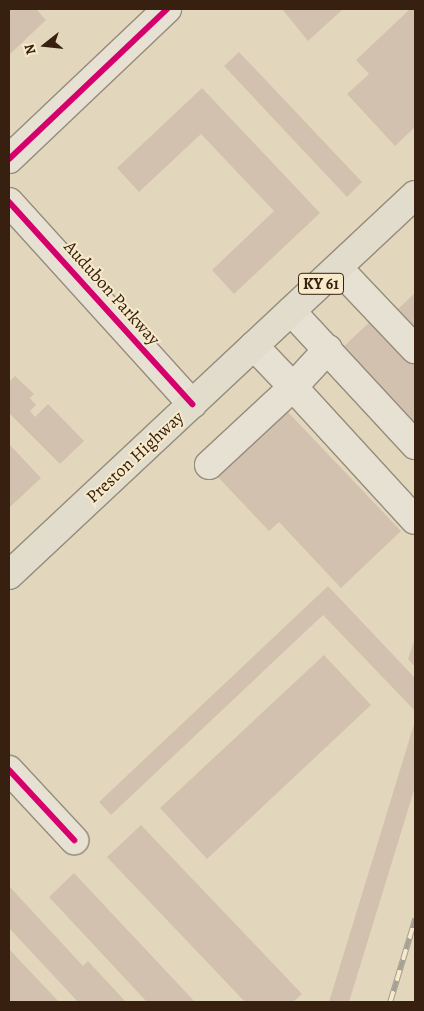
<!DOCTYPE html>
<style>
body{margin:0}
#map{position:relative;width:424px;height:1011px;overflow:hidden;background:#e2d7bc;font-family:Alegreya,serif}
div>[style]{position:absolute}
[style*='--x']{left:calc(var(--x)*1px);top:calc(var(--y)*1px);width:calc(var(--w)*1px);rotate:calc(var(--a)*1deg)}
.building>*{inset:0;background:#d3c1af}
.roads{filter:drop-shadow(1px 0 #968c7c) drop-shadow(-1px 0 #968c7c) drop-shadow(0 1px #968c7c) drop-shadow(0 -1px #968c7c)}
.minor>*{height:28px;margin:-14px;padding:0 14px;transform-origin:14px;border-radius:14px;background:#e7e1d4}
.major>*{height:28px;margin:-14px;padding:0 14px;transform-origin:14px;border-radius:14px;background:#e2dccd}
.rail>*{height:5.5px;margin-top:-2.75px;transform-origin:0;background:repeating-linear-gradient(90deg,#f6eaca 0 11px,#a6a095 0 22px);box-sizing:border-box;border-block:1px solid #a6a095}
.cycleway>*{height:6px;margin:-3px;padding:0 3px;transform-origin:3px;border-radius:3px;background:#d6006c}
span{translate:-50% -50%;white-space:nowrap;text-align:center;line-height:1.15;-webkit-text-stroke:4px #f6eaca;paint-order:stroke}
.shield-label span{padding:1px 4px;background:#f6eaca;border:1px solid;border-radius:4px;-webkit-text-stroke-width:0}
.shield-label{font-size:16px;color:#382011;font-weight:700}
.street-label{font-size:18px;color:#382011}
.frame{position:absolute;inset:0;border:10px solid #382011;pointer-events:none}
.north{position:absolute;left:20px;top:20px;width:50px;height:50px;-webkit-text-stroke:4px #f6eaca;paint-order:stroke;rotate:254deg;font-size:14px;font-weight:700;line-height:20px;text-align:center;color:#382011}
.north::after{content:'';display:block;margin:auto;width:18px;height:22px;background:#382011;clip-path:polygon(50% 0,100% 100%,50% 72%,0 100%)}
</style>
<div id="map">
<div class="building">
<i style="clip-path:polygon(9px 9px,36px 9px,46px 20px,9px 55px)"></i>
<i style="clip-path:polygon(282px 9px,343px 9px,308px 41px)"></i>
<i style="clip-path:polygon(410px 9px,415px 9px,415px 127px,395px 146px,347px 94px,369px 74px,356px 60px)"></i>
<i style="clip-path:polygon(239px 52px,362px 182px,347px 197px,224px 66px)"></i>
<i style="clip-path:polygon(202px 88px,320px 213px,234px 294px,212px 270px,274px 211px,201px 134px,139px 192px,117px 168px)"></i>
<i style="clip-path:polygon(415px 293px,415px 328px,398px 309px)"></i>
<i style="clip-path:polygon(376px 316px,415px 358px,415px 428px,341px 349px)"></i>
<i style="clip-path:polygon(15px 376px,34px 394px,30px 398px,36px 405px,30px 411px,35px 417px,48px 404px,84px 441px,60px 464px,9px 413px,9px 382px)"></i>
<i style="clip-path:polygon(286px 410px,401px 531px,341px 588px,279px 522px,269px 531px,217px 476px)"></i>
<i style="clip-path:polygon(9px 444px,41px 478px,9px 508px)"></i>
<i style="clip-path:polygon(328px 586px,415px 678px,415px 711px,323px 615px,111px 815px,99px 802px)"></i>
<i style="clip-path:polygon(415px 638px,415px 667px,408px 659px)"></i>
<i style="clip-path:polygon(324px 655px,371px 705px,207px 859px,160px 808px)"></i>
<i style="clip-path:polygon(415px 721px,415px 787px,349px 1002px,329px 1002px)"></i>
<i style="clip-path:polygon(141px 825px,302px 994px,293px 1002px,245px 1002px,107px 857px)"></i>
<i style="clip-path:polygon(74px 873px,195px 1002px,147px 1002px,49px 897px)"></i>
<i style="clip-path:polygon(9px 886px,83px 966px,88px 961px,126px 1002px,78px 1002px,9px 928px)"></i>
<i style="clip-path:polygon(9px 949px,59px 1002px,9px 1002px)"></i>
</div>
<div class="roads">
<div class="minor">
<i style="--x:9;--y:159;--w:218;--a:-43.5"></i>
<i style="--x:9;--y:202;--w:273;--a:47.8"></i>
<i style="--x:338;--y:268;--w:112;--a:46.5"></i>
<i style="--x:291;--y:311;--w:183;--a:47.2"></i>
<i style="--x:328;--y:349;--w:52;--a:132.6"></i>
<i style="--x:293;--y:387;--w:180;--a:47.5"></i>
<i style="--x:209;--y:465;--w:115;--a:-42.9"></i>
<i style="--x:293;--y:387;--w:57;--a:-133.6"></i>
<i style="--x:9;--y:770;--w:96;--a:47.1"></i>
</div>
<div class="major">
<i style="--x:9;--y:575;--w:556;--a:-43.11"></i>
</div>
</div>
<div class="rail">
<i style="--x:390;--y:1002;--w:87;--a:-73.2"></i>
</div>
<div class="cycleway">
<i style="--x:9;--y:159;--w:218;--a:-43.5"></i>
<i style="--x:9;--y:202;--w:273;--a:47.8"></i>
<i style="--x:9;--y:770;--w:96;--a:47.1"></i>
</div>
<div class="shield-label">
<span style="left:321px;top:284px">KY 61</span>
</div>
<div class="street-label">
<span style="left:112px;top:293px;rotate:48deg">Audubon Parkway</span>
<span style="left:135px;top:457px;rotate:-43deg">Preston Highway</span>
</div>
<div class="frame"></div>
<div class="north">N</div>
</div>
